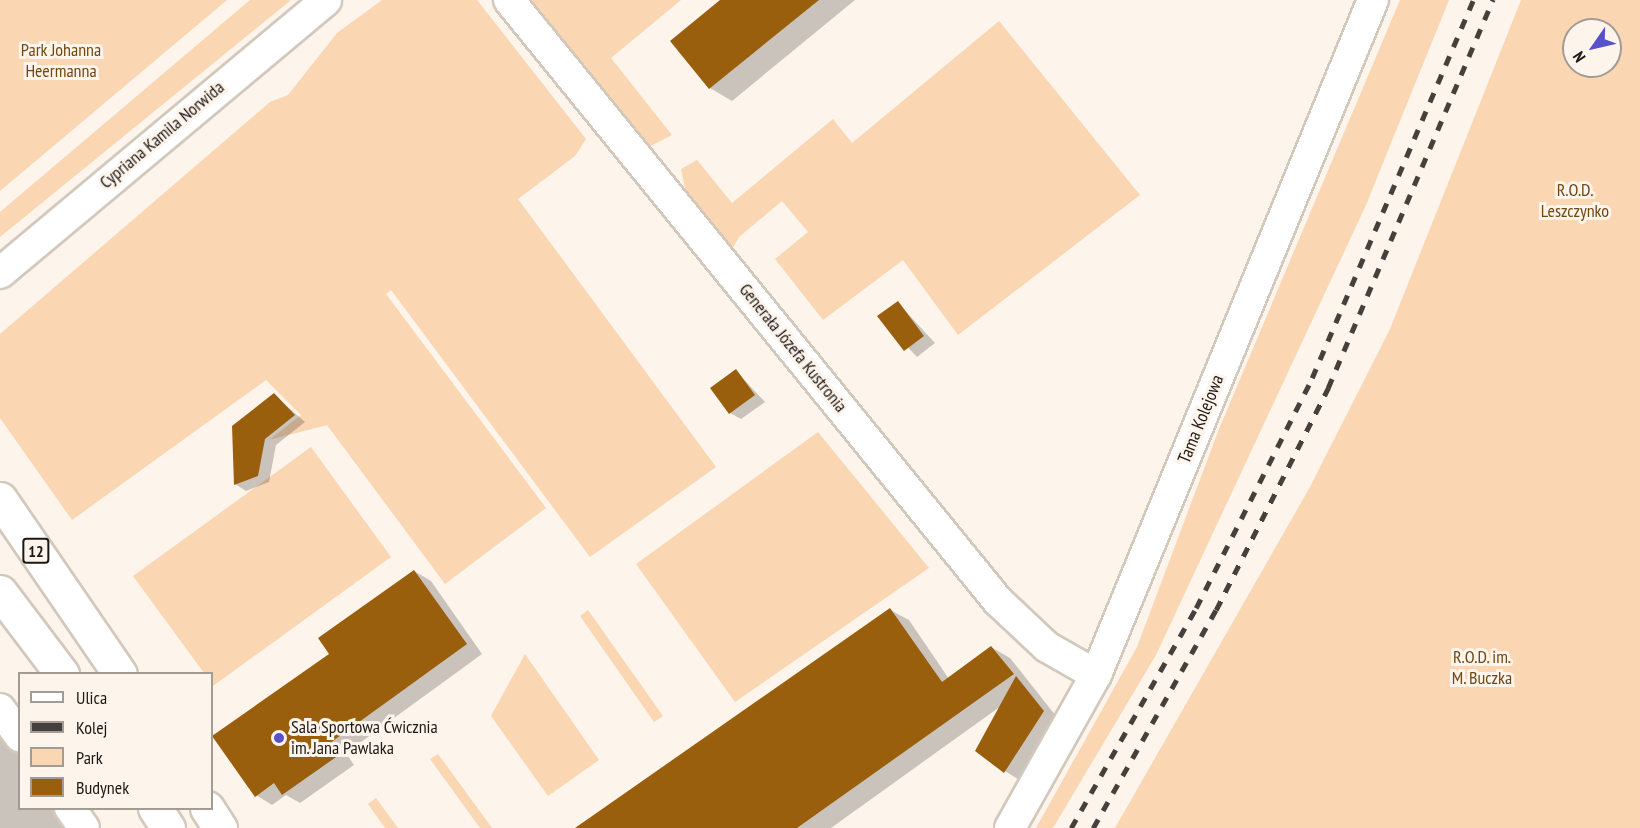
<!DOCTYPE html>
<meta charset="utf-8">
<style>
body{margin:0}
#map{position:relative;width:1640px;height:828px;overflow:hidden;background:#fdf4eb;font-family:"PT Sans Narrow",sans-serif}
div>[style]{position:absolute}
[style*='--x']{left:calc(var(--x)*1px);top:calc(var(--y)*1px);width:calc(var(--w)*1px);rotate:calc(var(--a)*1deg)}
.green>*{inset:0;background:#fad6b2}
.shadow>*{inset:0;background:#0003}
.building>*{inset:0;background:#9a5f0d}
.roads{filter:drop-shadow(2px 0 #d3c8bc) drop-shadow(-2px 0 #d3c8bc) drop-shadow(0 2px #d3c8bc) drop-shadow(0 -2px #d3c8bc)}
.minor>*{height:30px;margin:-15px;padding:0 15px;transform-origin:15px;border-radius:15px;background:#fff}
.major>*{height:33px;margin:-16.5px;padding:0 16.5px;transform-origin:16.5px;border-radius:16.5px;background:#fff}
.rail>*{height:4.5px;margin-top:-2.25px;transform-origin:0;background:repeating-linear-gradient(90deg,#45403b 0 10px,transparent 0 20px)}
.dots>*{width:16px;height:16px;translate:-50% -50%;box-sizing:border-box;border:3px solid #fdf4eb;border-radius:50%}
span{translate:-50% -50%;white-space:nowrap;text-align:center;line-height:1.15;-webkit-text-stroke:6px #fdf4eb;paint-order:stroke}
.shield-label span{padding:2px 4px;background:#fdf4eb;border:2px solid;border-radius:4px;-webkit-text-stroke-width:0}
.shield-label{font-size:16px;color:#1c1814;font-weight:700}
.park-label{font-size:18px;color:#724713}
.street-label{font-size:18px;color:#1c1814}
.poi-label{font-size:18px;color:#1c1814}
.left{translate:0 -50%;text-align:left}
.legend{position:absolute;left:18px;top:672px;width:195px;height:138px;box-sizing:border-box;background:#fdf4eb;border:2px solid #a39c95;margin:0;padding:8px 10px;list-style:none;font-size:18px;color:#1c1814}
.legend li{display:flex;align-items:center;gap:12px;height:30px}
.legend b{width:30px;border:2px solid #a39c95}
.north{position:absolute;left:1562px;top:18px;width:60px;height:60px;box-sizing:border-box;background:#fdf4eb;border:2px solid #a39c95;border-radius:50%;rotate:236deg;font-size:16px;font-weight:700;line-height:24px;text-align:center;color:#1c1814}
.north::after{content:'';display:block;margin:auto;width:21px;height:27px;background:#5951c9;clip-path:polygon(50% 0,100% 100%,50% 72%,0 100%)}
</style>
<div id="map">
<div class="green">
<i style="clip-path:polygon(0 0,227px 0,0 191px)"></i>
<i style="clip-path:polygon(250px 0,291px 0,0 237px,0 212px)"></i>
<i style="clip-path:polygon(382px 0,477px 0,586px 139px,575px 156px,518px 199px,716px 467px,590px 557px,391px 290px,386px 294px,546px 508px,445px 584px,327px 425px,269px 440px,301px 415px,266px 380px,72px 520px,0 418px,0 334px,270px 102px,288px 95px,337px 33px)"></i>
<i style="clip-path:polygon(524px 0,681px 0,611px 58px,672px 135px,647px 148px)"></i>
<i style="clip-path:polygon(1400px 0,1449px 0,1366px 205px,1156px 655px,1053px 828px,1036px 828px,1137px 647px,1219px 429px)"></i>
<i style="clip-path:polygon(evenodd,1521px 0,1640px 0,1640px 828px,1115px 828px,1310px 487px,1390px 329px,1521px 0,1574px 30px,1610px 30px,1610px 66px,1574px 66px,1574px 30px)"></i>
<i style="clip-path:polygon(999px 21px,1140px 195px,958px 335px,903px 260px,823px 320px,775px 259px,808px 232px,782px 201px,739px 237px,731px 251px,688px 203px,681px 169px,697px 160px,732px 203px,833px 119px,852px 143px)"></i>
<i style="clip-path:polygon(818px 432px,929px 568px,735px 702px,636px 564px)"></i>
<i style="clip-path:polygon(311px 447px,391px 557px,213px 686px,212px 674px,204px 673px,133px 576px)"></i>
<i style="clip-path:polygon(588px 610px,663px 716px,654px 722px,580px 616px)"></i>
<i style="clip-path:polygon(525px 654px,599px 760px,548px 796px,491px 716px)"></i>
<i style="clip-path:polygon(438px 754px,492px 828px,480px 828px,430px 759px)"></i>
<i style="clip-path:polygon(376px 798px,398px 828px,385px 828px,368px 804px)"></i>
</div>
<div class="shadow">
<i style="clip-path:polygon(723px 0,855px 0,732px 101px,710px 88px,672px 41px)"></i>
<i style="clip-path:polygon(898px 303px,935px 343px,917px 357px,879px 317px)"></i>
<i style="clip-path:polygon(736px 371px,765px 402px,741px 419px,730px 413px)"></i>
<i style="clip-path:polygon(274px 395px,305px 422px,276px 445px,269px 482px,246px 491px,235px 484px)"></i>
<i style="clip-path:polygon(414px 571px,431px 581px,482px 654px,346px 753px,354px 765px,300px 803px,286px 795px,272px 805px,256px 795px,332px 655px)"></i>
<i style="clip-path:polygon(890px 610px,909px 620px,949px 679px,991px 647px,1010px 658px,1060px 721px,1021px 781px,1005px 771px,1001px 706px,831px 828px,578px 828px)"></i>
<i style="clip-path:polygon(0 723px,20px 751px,20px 808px,59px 808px,73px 828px,0 828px)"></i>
</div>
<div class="building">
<i style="clip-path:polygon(720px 0,819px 0,709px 89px,670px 41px)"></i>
<i style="clip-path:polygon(898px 301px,924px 336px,904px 351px,877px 316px)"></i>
<i style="clip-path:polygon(736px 369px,755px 395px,729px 414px,710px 388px)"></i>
<i style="clip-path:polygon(274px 393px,295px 415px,265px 439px,258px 476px,234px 485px,232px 426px)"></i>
<i style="clip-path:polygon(414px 570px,467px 644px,330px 743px,339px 755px,282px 795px,274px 783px,255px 797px,212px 736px,329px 654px,318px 638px)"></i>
<i style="clip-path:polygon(890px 608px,942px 682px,991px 646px,1014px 674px,797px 828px,575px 828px)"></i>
<i style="clip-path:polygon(1016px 676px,1044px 711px,1004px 773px,975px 751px)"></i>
</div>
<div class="roads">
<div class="minor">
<i style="--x:509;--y:0;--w:775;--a:50.87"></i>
<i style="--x:998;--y:601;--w:67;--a:43.2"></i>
<i style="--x:1047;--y:647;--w:56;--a:29.7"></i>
<i style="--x:0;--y:273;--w:425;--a:-39.9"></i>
<i style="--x:0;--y:709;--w:34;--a:54"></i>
<i style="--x:70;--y:808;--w:24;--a:55"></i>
<i style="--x:1010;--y:828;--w:176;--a:-60.7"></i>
<i style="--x:1096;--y:675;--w:730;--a:-67.69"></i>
</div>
<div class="major">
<i style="--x:0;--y:499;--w:212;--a:55.6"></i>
<i style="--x:0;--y:592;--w:103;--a:52.9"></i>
<i style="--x:155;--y:808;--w:24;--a:57"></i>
<i style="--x:207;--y:808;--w:24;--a:57"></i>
</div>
</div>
<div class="rail">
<i style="--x:1071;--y:828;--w:253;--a:-60.4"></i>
<i style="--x:1196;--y:608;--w:258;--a:-63.2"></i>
<i style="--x:1312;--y:378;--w:411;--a:-66.9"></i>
<i style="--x:1093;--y:828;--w:250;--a:-60.6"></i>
<i style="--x:1216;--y:610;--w:249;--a:-63.2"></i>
<i style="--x:1328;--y:388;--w:422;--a:-67"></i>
</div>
<div class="dots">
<i style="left:279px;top:738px;background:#5951c9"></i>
</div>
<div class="shield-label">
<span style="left:36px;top:551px">12</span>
</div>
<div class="park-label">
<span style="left:61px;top:61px">Park Johanna<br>Heermanna</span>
<span style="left:1575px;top:201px">R.O.D.<br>Leszczynko</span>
<span style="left:1482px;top:668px">R.O.D. im.<br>M. Buczka</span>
</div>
<div class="street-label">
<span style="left:162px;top:135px;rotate:-40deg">Cypriana Kamila Norwida</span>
<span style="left:793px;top:348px;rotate:51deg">Generała Józefa Kustronia</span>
<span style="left:1201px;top:419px;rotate:-68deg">Tama Kolejowa</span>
</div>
<div class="poi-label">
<span class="left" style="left:291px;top:738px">Sala Sportowa Ćwicznia<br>im. Jana Pawlaka</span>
</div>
<ul class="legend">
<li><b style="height:8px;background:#fff"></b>Ulica</li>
<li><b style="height:8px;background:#45403b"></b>Kolej</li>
<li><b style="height:16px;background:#fad6b2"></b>Park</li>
<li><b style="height:16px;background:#9a5f0d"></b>Budynek</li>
</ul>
<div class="north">N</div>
</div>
